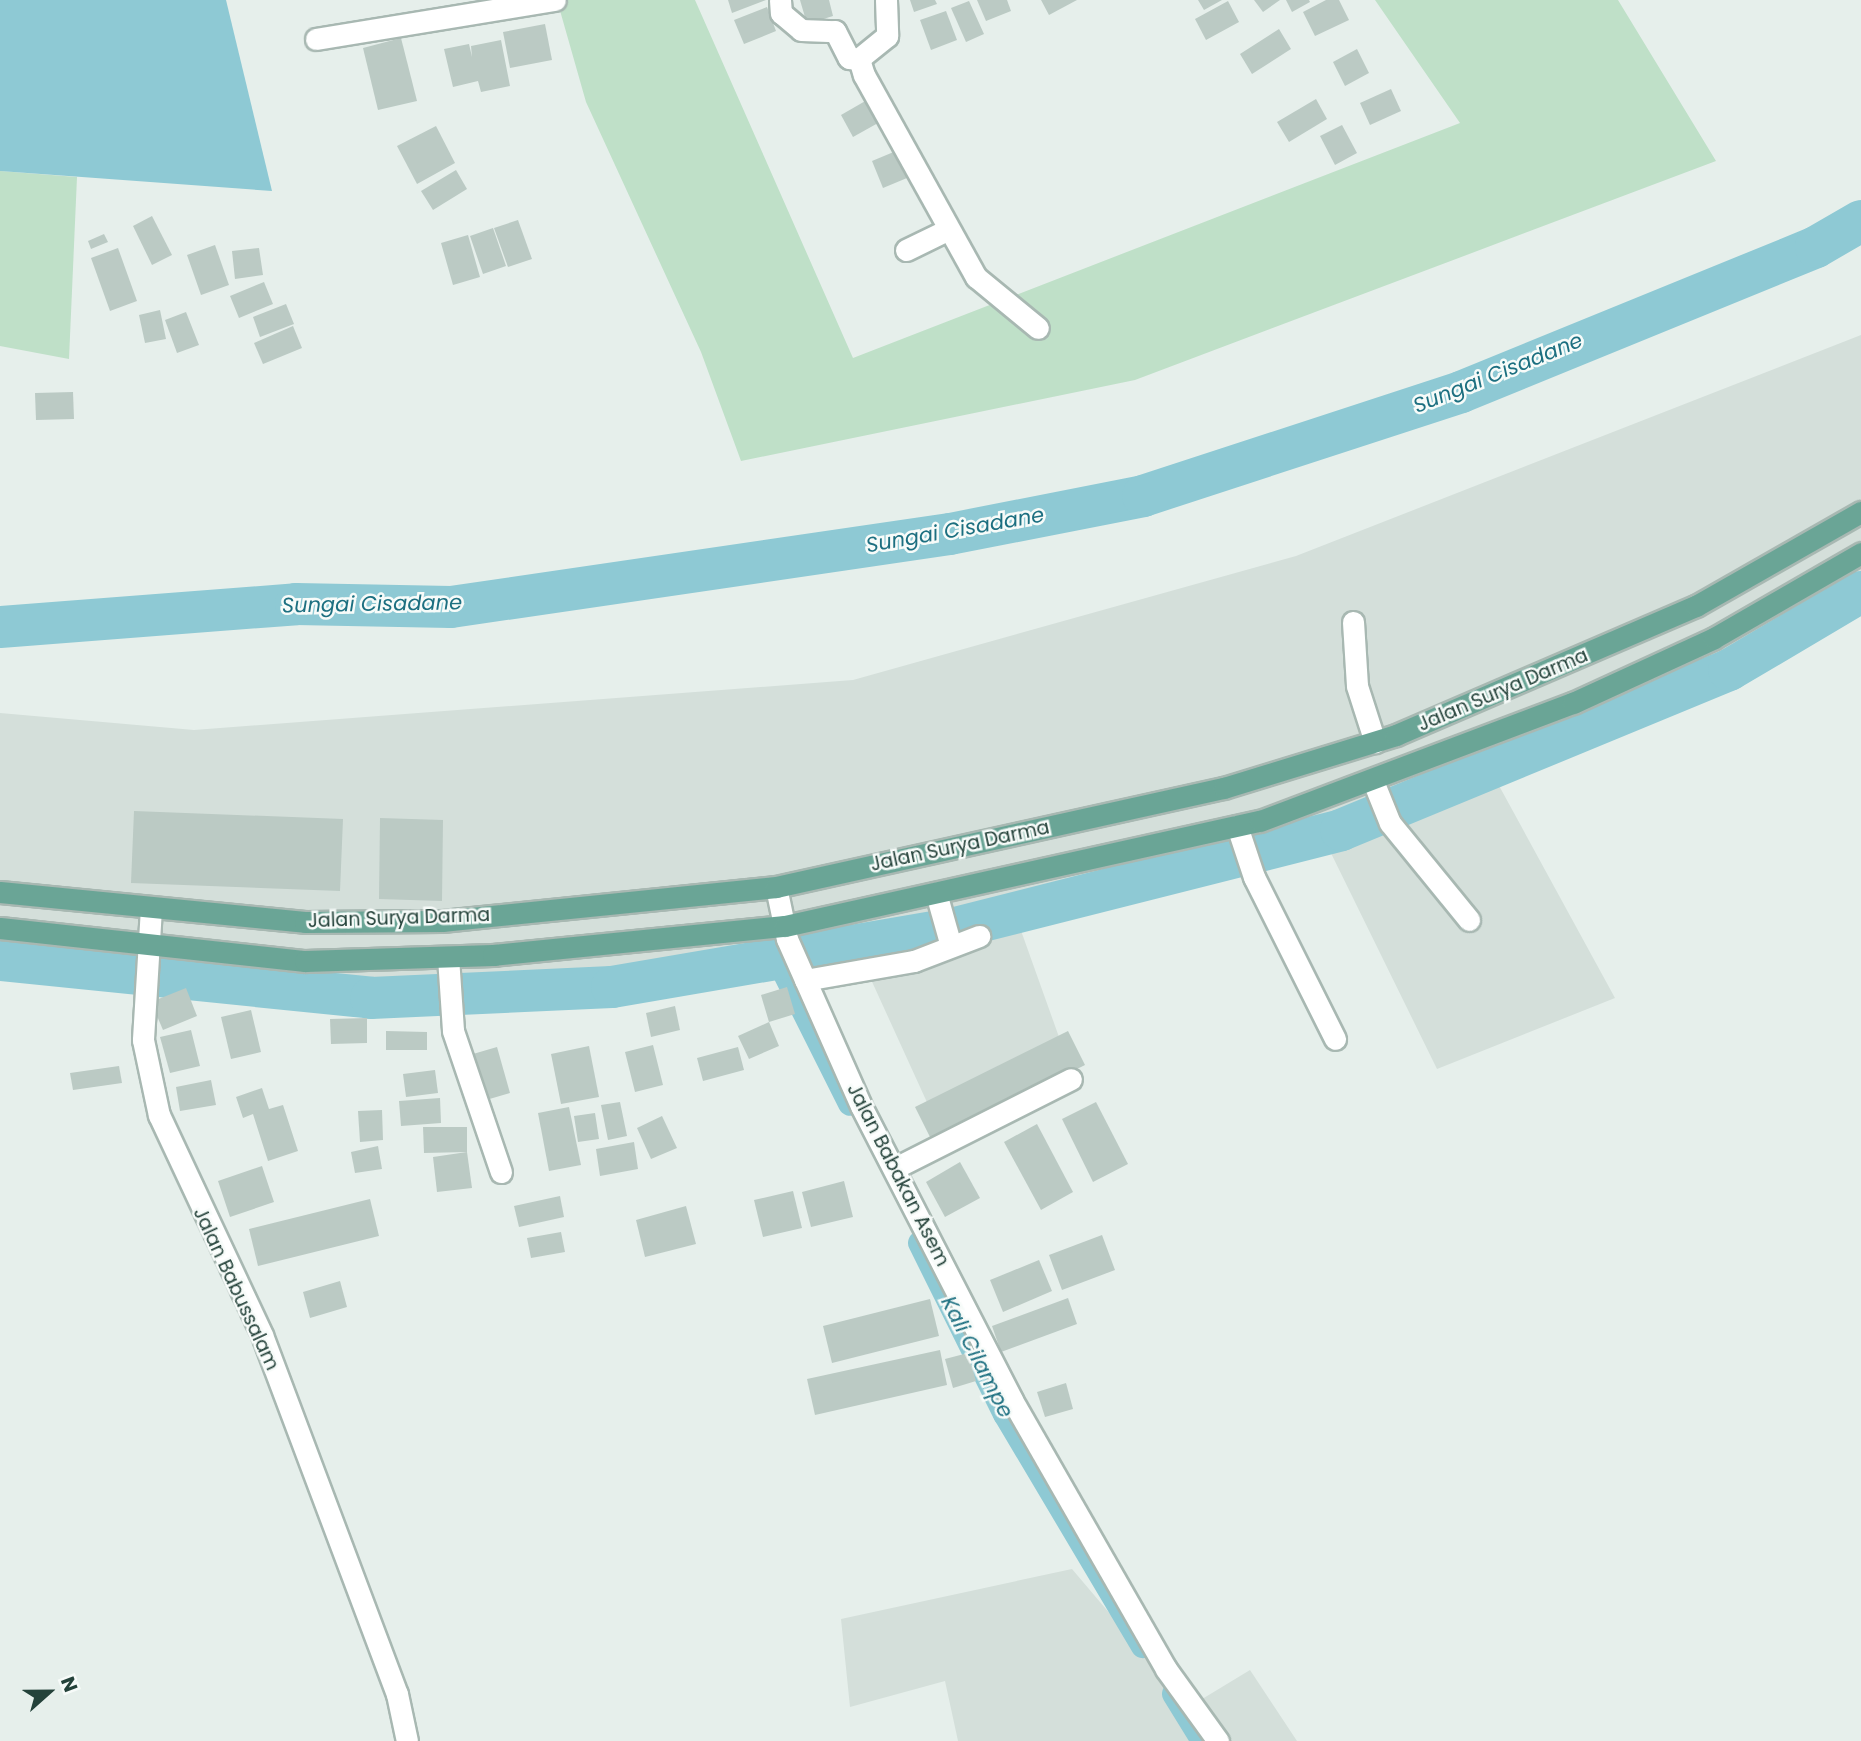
<!DOCTYPE html>
<style>
body{margin:0}
#map{position:relative;width:1861px;height:1741px;overflow:hidden;background:#e6efeb;font-family:Poppins,sans-serif}
div>[style]{position:absolute}
[style*='--x']{left:calc(var(--x)*1px);top:calc(var(--y)*1px);width:calc(var(--w)*1px);rotate:calc(var(--a)*1deg)}
.built>*{inset:0;background:#d4dfda}
.green>*{inset:0;background:#bfe0c8}
.water>*{inset:0;background:#8ec9d4}
.canal>*{height:24px;margin:-12px;padding:0 12px;transform-origin:12px;border-radius:12px;background:#8ec9d4}
.river>*{height:42px;margin:-21px;padding:0 21px;transform-origin:21px;border-radius:21px;background:#8ec9d4}
.building>*{inset:0;background:#bbcac4}
.roads{filter:drop-shadow(2px 0 #a8b8b2) drop-shadow(-2px 0 #a8b8b2) drop-shadow(0 2px #a8b8b2) drop-shadow(0 -2px #a8b8b2)}
.minor>*{height:21px;margin:-10.5px;padding:0 10.5px;transform-origin:10.5px;border-radius:10.5px;background:#fff}
.major>*{height:21px;margin:-10.5px;padding:0 10.5px;transform-origin:10.5px;border-radius:10.5px;background:#6aa596}
span{translate:-50% -50%;white-space:nowrap;text-align:center;line-height:1.15;-webkit-text-stroke:5px #f7fbf9;paint-order:stroke}
.street-label{font-size:19px;color:#24423a}
.water-label{font-size:21px;color:#1c6f80;font-style:italic}
.north{position:absolute;left:14px;top:1657px;width:70px;height:70px;-webkit-text-stroke:5px #f7fbf9;paint-order:stroke;rotate:69deg;font-size:19px;font-weight:700;line-height:28px;text-align:center;color:#24423a}
.north::after{content:'';display:block;margin:auto;width:24px;height:32px;background:#24423a;clip-path:polygon(50% 0,100% 100%,50% 72%,0 100%)}
</style>
<div id="map">
<div class="built">
<i style="clip-path:polygon(1861px 335px,1861px 601px,1715px 684px,1497px 782px,1615px 998px,1437px 1069px,1326px 843px,1019px 925px,1064px 1051px,936px 1122px,863px 962px,477px 1014px,249px 1000px,0 970px,0 713px,194px 730px,853px 680px,1296px 556px)"></i>
<i style="clip-path:polygon(1072px 1569px,1189px 1707px,1250px 1670px,1297px 1741px,958px 1741px,945px 1681px,850px 1707px,841px 1619px)"></i>
</div>
<div class="green">
<i style="clip-path:polygon(557px 0,695px 0,853px 358px,1460px 123px,1375px 0,1618px 0,1716px 161px,1135px 380px,741px 461px,701px 352px,586px 102px)"></i>
<i style="clip-path:polygon(0 171px,77px 177px,69px 359px,0 346px)"></i>
</div>
<div class="water">
<i style="clip-path:polygon(0 0,226px 0,272px 191px,0 171px)"></i>
</div>
<div class="canal">
<i style="--x:777;--y:958;--w:163;--a:63.4"></i>
<i style="--x:920;--y:1243;--w:191;--a:63.6"></i>
<i style="--x:1005;--y:1414;--w:270;--a:59.3"></i>
<i style="--x:1174;--y:1694;--w:55;--a:58.3"></i>
</div>
<div class="river">
<i style="--x:0;--y:627;--w:297;--a:-4.4"></i>
<i style="--x:296;--y:604;--w:155;--a:1.1"></i>
<i style="--x:451;--y:607;--w:504;--a:-8.32"></i>
<i style="--x:950;--y:534;--w:197;--a:-11.1"></i>
<i style="--x:1143;--y:496;--w:335;--a:-18.1"></i>
<i style="--x:1461;--y:392;--w:383;--a:-22.2"></i>
<i style="--x:1816;--y:247;--w:52;--a:-30"></i>
<i style="--x:0;--y:960;--w:373;--a:5.8"></i>
<i style="--x:371;--y:998;--w:241;--a:-2.6"></i>
<i style="--x:612;--y:987;--w:344;--a:-9.7"></i>
<i style="--x:951;--y:929;--w:402;--a:-14.2"></i>
<i style="--x:1341;--y:830;--w:420;--a:-22.4"></i>
<i style="--x:1729;--y:670;--w:153;--a:-30.6"></i>
</div>
<div class="building">
<i style="clip-path:polygon(728px 0,766px 0,732px 13px)"></i>
<i style="clip-path:polygon(800px 0,829px 0,833px 16px,807px 24px)"></i>
<i style="clip-path:polygon(910px 0,935px 0,937px 4px,914px 12px)"></i>
<i style="clip-path:polygon(977px 0,1007px 0,1011px 11px,986px 21px)"></i>
<i style="clip-path:polygon(1041px 0,1077px 0,1049px 15px)"></i>
<i style="clip-path:polygon(1198px 0,1222px 0,1204px 10px)"></i>
<i style="clip-path:polygon(1254px 0,1280px 0,1263px 12px)"></i>
<i style="clip-path:polygon(1286px 0,1309px 0,1310px 2px,1292px 12px)"></i>
<i style="clip-path:polygon(1326px 0,1339px 0,1349px 20px,1315px 36px,1303px 12px)"></i>
<i style="clip-path:polygon(969px 1px,984px 34px,966px 42px,951px 8px)"></i>
<i style="clip-path:polygon(1228px 1px,1239px 22px,1206px 40px,1195px 19px)"></i>
<i style="clip-path:polygon(767px 7px,776px 31px,744px 44px,734px 20px)"></i>
<i style="clip-path:polygon(946px 11px,957px 40px,931px 50px,920px 20px)"></i>
<i style="clip-path:polygon(545px 24px,552px 60px,510px 68px,503px 32px)"></i>
<i style="clip-path:polygon(1279px 29px,1291px 49px,1252px 74px,1240px 54px)"></i>
<i style="clip-path:polygon(401px 38px,417px 101px,378px 110px,363px 48px)"></i>
<i style="clip-path:polygon(501px 40px,510px 86px,481px 92px,478px 81px,453px 87px,444px 49px,469px 44px,472px 57px,471px 46px)"></i>
<i style="clip-path:polygon(1357px 49px,1369px 73px,1345px 86px,1333px 62px)"></i>
<i style="clip-path:polygon(1391px 89px,1401px 111px,1370px 125px,1360px 103px)"></i>
<i style="clip-path:polygon(874px 96px,887px 118px,853px 137px,841px 115px)"></i>
<i style="clip-path:polygon(1316px 99px,1327px 119px,1289px 142px,1277px 122px)"></i>
<i style="clip-path:polygon(1342px 125px,1357px 153px,1335px 165px,1320px 136px)"></i>
<i style="clip-path:polygon(436px 126px,455px 163px,417px 184px,397px 146px)"></i>
<i style="clip-path:polygon(896px 151px,907px 178px,883px 188px,872px 161px)"></i>
<i style="clip-path:polygon(456px 170px,467px 189px,433px 210px,421px 191px)"></i>
<i style="clip-path:polygon(152px 216px,172px 255px,152px 265px,133px 226px)"></i>
<i style="clip-path:polygon(518px 220px,532px 259px,508px 267px,494px 228px)"></i>
<i style="clip-path:polygon(493px 228px,506px 266px,483px 274px,470px 236px)"></i>
<i style="clip-path:polygon(104px 234px,108px 242px,91px 249px,88px 241px)"></i>
<i style="clip-path:polygon(468px 235px,480px 277px,453px 285px,441px 243px)"></i>
<i style="clip-path:polygon(215px 245px,229px 285px,201px 295px,187px 255px)"></i>
<i style="clip-path:polygon(118px 248px,137px 301px,110px 311px,91px 258px)"></i>
<i style="clip-path:polygon(259px 248px,263px 275px,235px 279px,232px 251px)"></i>
<i style="clip-path:polygon(264px 282px,273px 304px,239px 318px,230px 296px)"></i>
<i style="clip-path:polygon(286px 304px,294px 324px,260px 337px,253px 317px)"></i>
<i style="clip-path:polygon(160px 310px,166px 339px,145px 343px,139px 315px)"></i>
<i style="clip-path:polygon(186px 312px,199px 345px,177px 353px,165px 320px)"></i>
<i style="clip-path:polygon(293px 326px,302px 348px,263px 364px,254px 343px)"></i>
<i style="clip-path:polygon(73px 392px,74px 419px,36px 420px,35px 393px)"></i>
<i style="clip-path:polygon(134px 811px,343px 819px,340px 891px,131px 883px)"></i>
<i style="clip-path:polygon(380px 818px,443px 820px,442px 901px,379px 899px)"></i>
<i style="clip-path:polygon(787px 987px,795px 1014px,769px 1022px,761px 995px)"></i>
<i style="clip-path:polygon(186px 988px,197px 1016px,163px 1030px,151px 1002px)"></i>
<i style="clip-path:polygon(675px 1006px,680px 1030px,651px 1037px,646px 1013px)"></i>
<i style="clip-path:polygon(251px 1010px,261px 1052px,231px 1059px,221px 1017px)"></i>
<i style="clip-path:polygon(367px 1018px,367px 1043px,331px 1044px,330px 1019px)"></i>
<i style="clip-path:polygon(769px 1022px,779px 1046px,749px 1059px,738px 1036px)"></i>
<i style="clip-path:polygon(191px 1030px,200px 1066px,170px 1073px,160px 1037px)"></i>
<i style="clip-path:polygon(386px 1031px,427px 1032px,427px 1050px,386px 1050px)"></i>
<i style="clip-path:polygon(1068px 1031px,1085px 1065px,932px 1141px,915px 1107px)"></i>
<i style="clip-path:polygon(653px 1045px,663px 1085px,635px 1092px,625px 1052px)"></i>
<i style="clip-path:polygon(589px 1046px,599px 1097px,561px 1104px,551px 1054px)"></i>
<i style="clip-path:polygon(497px 1047px,510px 1093px,486px 1100px,473px 1054px)"></i>
<i style="clip-path:polygon(738px 1047px,744px 1070px,703px 1081px,697px 1058px)"></i>
<i style="clip-path:polygon(119px 1066px,122px 1083px,73px 1090px,70px 1073px)"></i>
<i style="clip-path:polygon(435px 1070px,438px 1093px,406px 1097px,403px 1074px)"></i>
<i style="clip-path:polygon(211px 1080px,216px 1105px,180px 1111px,176px 1087px)"></i>
<i style="clip-path:polygon(262px 1088px,269px 1109px,283px 1105px,298px 1151px,268px 1161px,253px 1114px,243px 1118px,236px 1097px)"></i>
<i style="clip-path:polygon(440px 1098px,441px 1123px,401px 1126px,399px 1101px)"></i>
<i style="clip-path:polygon(620px 1102px,627px 1136px,608px 1140px,601px 1105px)"></i>
<i style="clip-path:polygon(1096px 1102px,1128px 1164px,1093px 1182px,1062px 1119px)"></i>
<i style="clip-path:polygon(569px 1107px,581px 1165px,549px 1171px,538px 1113px)"></i>
<i style="clip-path:polygon(382px 1110px,383px 1140px,360px 1142px,358px 1111px)"></i>
<i style="clip-path:polygon(595px 1113px,599px 1139px,578px 1142px,574px 1116px)"></i>
<i style="clip-path:polygon(662px 1116px,677px 1148px,651px 1159px,637px 1128px)"></i>
<i style="clip-path:polygon(1037px 1124px,1073px 1192px,1041px 1210px,1004px 1142px)"></i>
<i style="clip-path:polygon(423px 1127px,467px 1127px,467px 1152px,424px 1153px)"></i>
<i style="clip-path:polygon(634px 1142px,638px 1169px,600px 1176px,596px 1149px)"></i>
<i style="clip-path:polygon(378px 1146px,382px 1169px,355px 1173px,351px 1152px)"></i>
<i style="clip-path:polygon(467px 1152px,472px 1188px,437px 1192px,433px 1157px)"></i>
<i style="clip-path:polygon(960px 1162px,980px 1198px,945px 1217px,926px 1182px)"></i>
<i style="clip-path:polygon(262px 1166px,274px 1202px,230px 1217px,218px 1181px)"></i>
<i style="clip-path:polygon(844px 1181px,853px 1217px,811px 1227px,802px 1192px)"></i>
<i style="clip-path:polygon(793px 1191px,802px 1228px,763px 1237px,754px 1200px)"></i>
<i style="clip-path:polygon(560px 1196px,564px 1217px,519px 1227px,514px 1206px)"></i>
<i style="clip-path:polygon(370px 1199px,379px 1236px,258px 1266px,249px 1229px)"></i>
<i style="clip-path:polygon(686px 1206px,696px 1244px,645px 1257px,636px 1220px)"></i>
<i style="clip-path:polygon(561px 1232px,565px 1252px,531px 1258px,527px 1238px)"></i>
<i style="clip-path:polygon(1102px 1235px,1115px 1270px,1062px 1290px,1049px 1255px)"></i>
<i style="clip-path:polygon(1039px 1260px,1052px 1291px,1003px 1312px,990px 1280px)"></i>
<i style="clip-path:polygon(340px 1281px,347px 1307px,310px 1318px,303px 1292px)"></i>
<i style="clip-path:polygon(1068px 1298px,1077px 1324px,1001px 1352px,992px 1326px)"></i>
<i style="clip-path:polygon(930px 1299px,939px 1336px,832px 1363px,823px 1326px)"></i>
<i style="clip-path:polygon(940px 1350px,947px 1385px,815px 1415px,807px 1379px)"></i>
<i style="clip-path:polygon(968px 1353px,976px 1381px,953px 1388px,945px 1359px)"></i>
<i style="clip-path:polygon(1066px 1383px,1073px 1409px,1045px 1417px,1037px 1392px)"></i>
</div>
<div class="roads">
<div class="minor">
<i style="--x:780;--y:0;--w:13;--a:86"></i>
<i style="--x:781;--y:13;--w:26;--a:40"></i>
<i style="--x:801;--y:30;--w:34;--a:2"></i>
<i style="--x:835;--y:31;--w:30;--a:63"></i>
<i style="--x:849;--y:58;--w:10;--a:6"></i>
<i style="--x:886;--y:0;--w:36;--a:88"></i>
<i style="--x:887;--y:36;--w:36;--a:141"></i>
<i style="--x:859;--y:59;--w:17;--a:73"></i>
<i style="--x:864;--y:75;--w:231;--a:61"></i>
<i style="--x:976;--y:277;--w:80;--a:39.4"></i>
<i style="--x:316;--y:39;--w:242;--a:-9.3"></i>
<i style="--x:906;--y:250;--w:46;--a:-26"></i>
<i style="--x:1353;--y:622;--w:64;--a:86.4"></i>
<i style="--x:1357;--y:686;--w:59;--a:72.2"></i>
<i style="--x:1373;--y:781;--w:45;--a:68"></i>
<i style="--x:1390;--y:823;--w:125;--a:50.8"></i>
<i style="--x:1237;--y:826;--w:54;--a:71.6"></i>
<i style="--x:1254;--y:877;--w:181;--a:63.4"></i>
<i style="--x:776;--y:887;--w:53;--a:78.1"></i>
<i style="--x:787;--y:939;--w:183;--a:66.1"></i>
<i style="--x:861;--y:1106;--w:331;--a:62.8"></i>
<i style="--x:1012;--y:1400;--w:310;--a:60.2"></i>
<i style="--x:1166;--y:1669;--w:89;--a:54.2"></i>
<i style="--x:936;--y:893;--w:55;--a:74.2"></i>
<i style="--x:151;--y:908;--w:132;--a:93.5"></i>
<i style="--x:143;--y:1040;--w:77;--a:78"></i>
<i style="--x:159;--y:1115;--w:243;--a:64.9"></i>
<i style="--x:262;--y:1335;--w:384;--a:69.4"></i>
<i style="--x:397;--y:1694;--w:48;--a:78"></i>
<i style="--x:448;--y:957;--w:74;--a:86.1"></i>
<i style="--x:453;--y:1031;--w:149;--a:71.2"></i>
<i style="--x:805;--y:980;--w:111;--a:-9.9"></i>
<i style="--x:914;--y:961;--w:70;--a:-21"></i>
<i style="--x:895;--y:1168;--w:197;--a:-26.8"></i>
</div>
<div class="major">
<i style="--x:0;--y:892;--w:306;--a:5.6"></i>
<i style="--x:305;--y:922;--w:137;--a:-0.4"></i>
<i style="--x:442;--y:921;--w:336;--a:-5.8"></i>
<i style="--x:776;--y:887;--w:459;--a:-12.5"></i>
<i style="--x:1224;--y:788;--w:180;--a:-17.1"></i>
<i style="--x:1396;--y:735;--w:327;--a:-23.3"></i>
<i style="--x:1696;--y:606;--w:190;--a:-29.7"></i>
<i style="--x:0;--y:928;--w:307;--a:6.2"></i>
<i style="--x:305;--y:961;--w:188;--a:-1.8"></i>
<i style="--x:493;--y:955;--w:293;--a:-5.7"></i>
<i style="--x:785;--y:926;--w:486;--a:-12.5"></i>
<i style="--x:1260;--y:821;--w:335;--a:-20.7"></i>
<i style="--x:1573;--y:703;--w:155;--a:-24.7"></i>
<i style="--x:1714;--y:638;--w:170;--a:-30"></i>
</div>
</div>
<div class="street-label">
<span style="left:1503px;top:690px;rotate:-23deg">Jalan Surya Darma</span>
<span style="left:960px;top:846px;rotate:-12deg">Jalan Surya Darma</span>
<span style="left:399px;top:918px;rotate:-2deg">Jalan Surya Darma</span>
<span style="left:898px;top:1175px;rotate:63deg">Jalan Babakan Asem</span>
<span style="left:236px;top:1289px;rotate:65deg">Jalan Babussalam</span>
</div>
<div class="water-label">
<span style="left:1498px;top:373px;rotate:-22deg">Sungai Cisadane</span>
<span style="left:955px;top:530px;rotate:-10deg">Sungai Cisadane</span>
<span style="left:372px;top:604px;rotate:-1deg">Sungai Cisadane</span>
<span style="left:977px;top:1357px;rotate:63deg">Kali Cilampe</span>
</div>
<div class="north">N</div>
</div>
